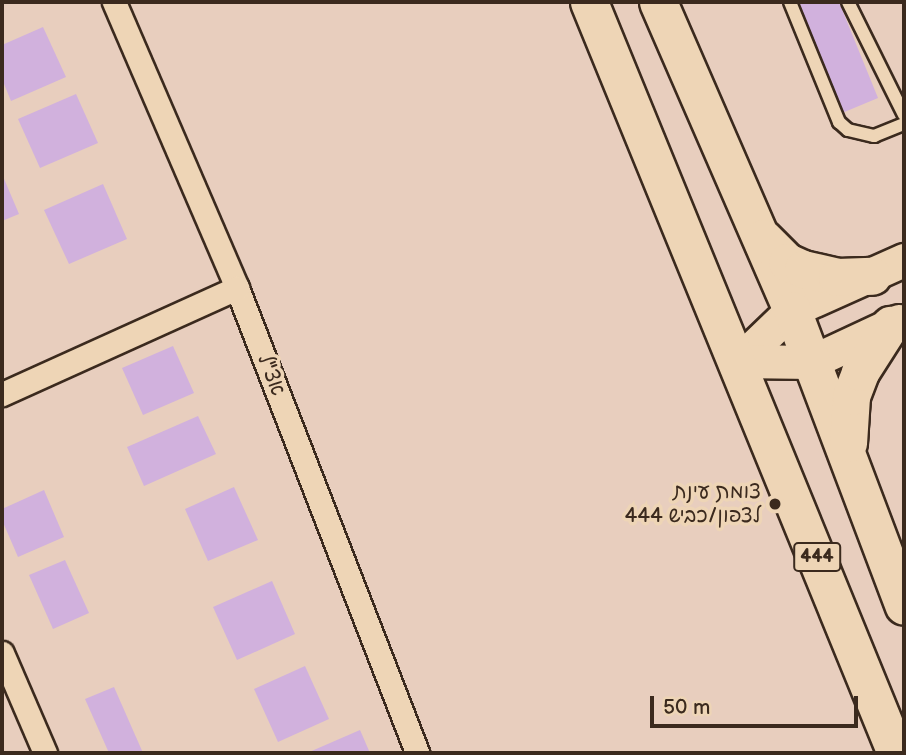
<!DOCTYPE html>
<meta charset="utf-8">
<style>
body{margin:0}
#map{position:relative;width:906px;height:755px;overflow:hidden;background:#e8cebe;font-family:"Balsamiq Sans","Playpen Sans Hebrew",sans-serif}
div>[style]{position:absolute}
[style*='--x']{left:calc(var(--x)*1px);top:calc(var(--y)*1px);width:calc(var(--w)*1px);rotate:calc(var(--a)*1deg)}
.building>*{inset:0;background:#d1b1dd}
.roads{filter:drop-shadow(2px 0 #3b2a1e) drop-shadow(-2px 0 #3b2a1e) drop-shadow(0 2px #3b2a1e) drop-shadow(0 -2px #3b2a1e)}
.service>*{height:12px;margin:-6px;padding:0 6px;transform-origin:6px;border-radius:6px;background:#eed5b6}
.minor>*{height:23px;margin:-11.5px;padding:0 11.5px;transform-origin:11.5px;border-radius:11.5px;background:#eed5b6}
.secondary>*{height:33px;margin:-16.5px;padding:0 16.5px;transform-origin:16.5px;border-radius:16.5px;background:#eed5b6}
.primary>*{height:37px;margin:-18.5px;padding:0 18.5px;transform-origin:18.5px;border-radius:18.5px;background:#eed5b6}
.dots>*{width:19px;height:19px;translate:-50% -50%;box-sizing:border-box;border:4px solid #eed5b6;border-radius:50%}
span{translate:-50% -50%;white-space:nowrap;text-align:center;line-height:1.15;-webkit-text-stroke:7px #eed5b6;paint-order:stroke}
.shield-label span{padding:2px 5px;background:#eed5b6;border:2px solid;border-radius:5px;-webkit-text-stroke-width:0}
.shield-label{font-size:19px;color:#3b2a1e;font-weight:700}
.street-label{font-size:21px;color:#3b2a1e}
.poi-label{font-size:21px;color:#3b2a1e}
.right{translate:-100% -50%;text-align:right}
.frame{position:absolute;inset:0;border:4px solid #3b2a1e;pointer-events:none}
.scale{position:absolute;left:650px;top:696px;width:208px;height:32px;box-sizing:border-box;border:4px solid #3b2a1e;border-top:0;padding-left:9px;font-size:21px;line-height:24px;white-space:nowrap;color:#3b2a1e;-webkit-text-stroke:5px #eed5b6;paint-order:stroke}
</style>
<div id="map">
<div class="building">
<i style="clip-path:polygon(797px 2px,839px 2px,878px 98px,842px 113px)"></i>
<i style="clip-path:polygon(43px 27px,66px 77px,11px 101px,2px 79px,2px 45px)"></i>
<i style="clip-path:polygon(76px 94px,98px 143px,40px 168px,18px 119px)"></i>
<i style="clip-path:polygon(2px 174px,19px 214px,2px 221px)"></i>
<i style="clip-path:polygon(103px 184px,127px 239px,69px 264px,44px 210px)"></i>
<i style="clip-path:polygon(173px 346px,194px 393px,143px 415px,122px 368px)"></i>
<i style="clip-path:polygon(198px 416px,216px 454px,144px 486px,127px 447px)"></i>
<i style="clip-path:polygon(234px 487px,258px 540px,208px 561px,185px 509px)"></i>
<i style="clip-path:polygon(44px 490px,64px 537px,18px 557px,2px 520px,2px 509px)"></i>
<i style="clip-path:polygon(65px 560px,89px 613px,53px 629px,29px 575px)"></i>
<i style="clip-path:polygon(272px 581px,295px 634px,237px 660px,213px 607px)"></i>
<i style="clip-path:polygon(305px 666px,329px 719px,278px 742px,254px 689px)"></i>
<i style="clip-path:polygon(114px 687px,143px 753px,109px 753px,85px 699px)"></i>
<i style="clip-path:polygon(360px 730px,370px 753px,307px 753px)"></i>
</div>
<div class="roads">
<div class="service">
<i style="--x:790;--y:2;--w:130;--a:67.8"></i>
<i style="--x:839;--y:122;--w:12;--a:42"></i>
<i style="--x:848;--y:130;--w:27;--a:13"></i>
<i style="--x:874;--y:136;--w:32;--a:-22"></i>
<i style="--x:848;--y:2;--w:126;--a:63.6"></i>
</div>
<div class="minor">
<i style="--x:114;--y:2;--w:311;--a:66.7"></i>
<i style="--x:237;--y:288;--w:499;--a:68.8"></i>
<i style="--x:2;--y:394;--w:258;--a:-24.3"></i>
<i style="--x:2;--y:653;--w:109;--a:66.7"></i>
</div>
<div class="secondary">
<i style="--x:739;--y:361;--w:74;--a:-43.9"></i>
<i style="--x:792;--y:310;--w:123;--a:-24.1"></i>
<i style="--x:739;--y:361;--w:72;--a:0.8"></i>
<i style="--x:811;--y:362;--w:97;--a:-25"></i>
</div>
<div class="primary">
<i style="--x:589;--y:2;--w:811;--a:67.77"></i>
<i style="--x:658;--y:2;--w:336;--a:66.5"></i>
<i style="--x:792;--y:310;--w:316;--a:69.3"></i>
<i style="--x:763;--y:238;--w:34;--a:45"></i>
<i style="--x:787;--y:262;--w:17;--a:24"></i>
<i style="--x:803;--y:269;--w:35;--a:13"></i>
<i style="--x:837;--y:277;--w:35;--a:-2"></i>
<i style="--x:848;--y:443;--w:47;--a:-86.3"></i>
<i style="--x:851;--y:396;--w:26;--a:-69"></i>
<i style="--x:860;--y:372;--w:56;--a:-57.4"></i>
</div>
</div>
<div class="dots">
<i style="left:775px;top:504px;background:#3b2a1e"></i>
</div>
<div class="shield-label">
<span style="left:817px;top:557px">444</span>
</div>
<div class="street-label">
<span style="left:271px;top:375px;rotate:69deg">אצ"ל</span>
</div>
<div class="poi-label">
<span class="right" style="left:761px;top:504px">צומת עינת<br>לצפון/כביש 444</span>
</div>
<div class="frame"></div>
<div class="scale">50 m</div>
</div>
